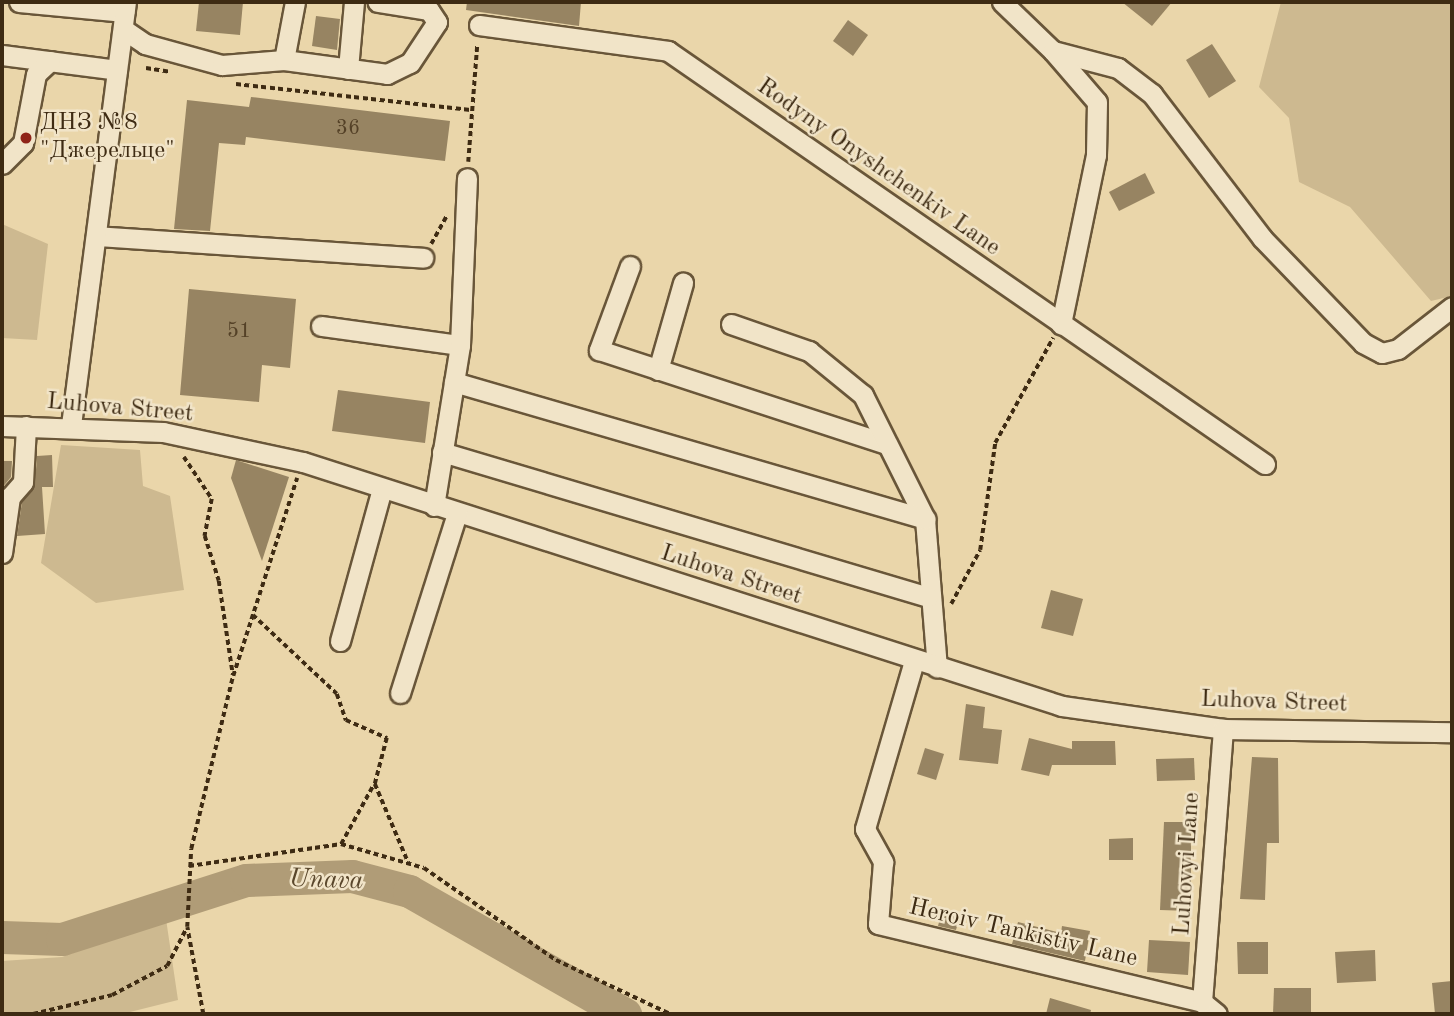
<!DOCTYPE html>
<meta charset="utf-8">
<style>
body{margin:0}
#map{position:relative;width:1454px;height:1016px;overflow:hidden;background:#ead6aa;font-family:"Old Standard TT",serif}
div>[style]{position:absolute}
[style*='--x']{left:calc(var(--x)*1px);top:calc(var(--y)*1px);width:calc(var(--w)*1px);rotate:calc(var(--a)*1deg)}
.green>*{inset:0;background:#cdb990}
.river>*{height:33px;margin:-16.5px;padding:0 16.5px;transform-origin:16.5px;border-radius:16.5px;background:#b09c77}
.building>*{inset:0;background:#978462}
.path>*{height:3.5px;margin-top:-1.75px;transform-origin:0;background:repeating-linear-gradient(90deg,#3e2b13 0 5px,transparent 0 8.5px)}
.roads{filter:drop-shadow(2px 0 #695639) drop-shadow(-2px 0 #695639) drop-shadow(0 2px #695639) drop-shadow(0 -2px #695639)}
.minor>*{height:19px;margin:-9.5px;padding:0 9.5px;transform-origin:9.5px;border-radius:9.5px;background:#f1e4c8}
.dots>*{width:19px;height:19px;translate:-50% -50%;box-sizing:border-box;border:4px solid #f1e4c8;border-radius:50%}
span{translate:-50% -50%;white-space:nowrap;text-align:center;line-height:1.15;-webkit-text-stroke:5px #f1e4c8;paint-order:stroke}
.number-label{font-size:21px;color:#544127}
.number-label span{-webkit-text-stroke-width:0}
.poi-label{font-size:24px;color:#3e2b13}
.left{translate:0 -50%;text-align:left}
.street-label{font-size:24px;color:#3e2b13}
.water-label{font-size:26px;color:#5a472c;font-style:italic}
.frame{position:absolute;inset:0;border:4px solid #3e2b13;pointer-events:none}
</style>
<div id="map">
<div class="green">
<i style="clip-path:polygon(1281px 2px,1452px 2px,1452px 296px,1431px 301px,1350px 207px,1299px 182px,1289px 118px,1259px 87px)"></i>
<i style="clip-path:polygon(2px 224px,48px 244px,37px 340px,2px 338px)"></i>
<i style="clip-path:polygon(61px 445px,140px 450px,143px 486px,170px 496px,184px 590px,96px 603px,41px 563px)"></i>
<i style="clip-path:polygon(166px 919px,178px 1000px,122px 1014px,2px 1014px,2px 961px,62px 957px)"></i>
</div>
<div class="river">
<i style="--x:2;--y:937;--w:60;--a:1.9"></i>
<i style="--x:62;--y:939;--w:193;--a:-17.8"></i>
<i style="--x:246;--y:880;--w:106;--a:-2.2"></i>
<i style="--x:352;--y:876;--w:59;--a:14.7"></i>
<i style="--x:409;--y:891;--w:249;--a:29.7"></i>
</div>
<div class="building">
<i style="clip-path:polygon(199px 2px,243px 2px,240px 35px,196px 31px)"></i>
<i style="clip-path:polygon(467px 2px,581px 2px,579px 26px,466px 10px)"></i>
<i style="clip-path:polygon(1122px 2px,1172px 2px,1152px 26px)"></i>
<i style="clip-path:polygon(316px 16px,340px 19px,337px 50px,312px 46px)"></i>
<i style="clip-path:polygon(848px 20px,868px 35px,853px 56px,833px 41px)"></i>
<i style="clip-path:polygon(1212px 44px,1236px 81px,1209px 98px,1186px 60px)"></i>
<i style="clip-path:polygon(251px 97px,450px 121px,445px 161px,246px 137px,245px 145px,219px 143px,210px 231px,174px 229px,187px 100px,249px 107px)"></i>
<i style="clip-path:polygon(1145px 173px,1155px 193px,1119px 211px,1109px 192px)"></i>
<i style="clip-path:polygon(189px 289px,296px 299px,290px 368px,262px 365px,259px 402px,180px 395px)"></i>
<i style="clip-path:polygon(338px 390px,430px 402px,425px 443px,332px 431px)"></i>
<i style="clip-path:polygon(52px 455px,53px 487px,42px 487px,45px 534px,17px 536px,22px 502px,35px 483px,37px 456px)"></i>
<i style="clip-path:polygon(236px 460px,289px 477px,262px 561px,231px 478px)"></i>
<i style="clip-path:polygon(2px 461px,12px 461px,11px 477px,2px 488px)"></i>
<i style="clip-path:polygon(1051px 590px,1083px 599px,1073px 636px,1041px 628px)"></i>
<i style="clip-path:polygon(966px 704px,985px 707px,983px 728px,1002px 730px,998px 764px,959px 760px)"></i>
<i style="clip-path:polygon(1029px 738px,1072px 749px,1072px 741px,1115px 741px,1116px 765px,1052px 765px,1049px 776px,1021px 770px)"></i>
<i style="clip-path:polygon(925px 748px,944px 754px,936px 780px,917px 774px)"></i>
<i style="clip-path:polygon(1252px 757px,1278px 758px,1279px 843px,1267px 843px,1265px 900px,1240px 899px)"></i>
<i style="clip-path:polygon(1194px 758px,1195px 780px,1157px 781px,1156px 759px)"></i>
<i style="clip-path:polygon(1164px 822px,1191px 822px,1191px 911px,1160px 910px)"></i>
<i style="clip-path:polygon(1133px 838px,1133px 860px,1109px 860px,1109px 839px)"></i>
<i style="clip-path:polygon(942px 910px,960px 915px,956px 930px,938px 926px)"></i>
<i style="clip-path:polygon(1018px 922px,1061px 933px,1062px 926px,1090px 931px,1085px 961px,1012px 944px)"></i>
<i style="clip-path:polygon(1149px 940px,1190px 942px,1188px 975px,1147px 972px)"></i>
<i style="clip-path:polygon(1237px 942px,1268px 942px,1268px 974px,1238px 974px)"></i>
<i style="clip-path:polygon(1375px 950px,1376px 981px,1337px 983px,1335px 952px)"></i>
<i style="clip-path:polygon(1452px 981px,1452px 1014px,1435px 1014px,1432px 983px)"></i>
<i style="clip-path:polygon(1274px 988px,1311px 988px,1311px 1014px,1273px 1014px)"></i>
<i style="clip-path:polygon(1050px 998px,1091px 1010px,1090px 1014px,1046px 1014px)"></i>
</div>
<div class="path">
<i style="--x:146;--y:68;--w:24;--a:9"></i>
<i style="--x:236;--y:84;--w:236;--a:6.3"></i>
<i style="--x:468;--y:162;--w:118;--a:-85.6"></i>
<i style="--x:431;--y:244;--w:31;--a:-61"></i>
<i style="--x:184;--y:457;--w:50;--a:56.3"></i>
<i style="--x:212;--y:499;--w:38;--a:101"></i>
<i style="--x:205;--y:536;--w:47;--a:72.7"></i>
<i style="--x:219;--y:581;--w:95;--a:81.5"></i>
<i style="--x:951;--y:604;--w:61;--a:-61.8"></i>
<i style="--x:980;--y:550;--w:108;--a:-82"></i>
<i style="--x:995;--y:443;--w:120;--a:-61.1"></i>
<i style="--x:253;--y:615;--w:115;--a:43.2"></i>
<i style="--x:337;--y:694;--w:28;--a:71"></i>
<i style="--x:346;--y:720;--w:45;--a:23.7"></i>
<i style="--x:387;--y:738;--w:48;--a:104.6"></i>
<i style="--x:375;--y:784;--w:87;--a:67"></i>
<i style="--x:341;--y:844;--w:68;--a:-61.2"></i>
<i style="--x:189;--y:866;--w:154;--a:-8.2"></i>
<i style="--x:341;--y:844;--w:86;--a:16.1"></i>
<i style="--x:424;--y:868;--w:161;--a:34.9"></i>
<i style="--x:556;--y:960;--w:126;--a:25.3"></i>
<i style="--x:33;--y:1014;--w:81;--a:-13.5"></i>
<i style="--x:112;--y:995;--w:62;--a:-27.8"></i>
<i style="--x:167;--y:966;--w:42;--a:-62.8"></i>
<i style="--x:203;--y:1014;--w:88;--a:-100.4"></i>
<i style="--x:187;--y:927;--w:78;--a:-87.1"></i>
<i style="--x:191;--y:849;--w:178;--a:-76.4"></i>
<i style="--x:233;--y:676;--w:208;--a:-72.1"></i>
</div>
<div class="roads">
<div class="minor">
<i style="--x:19;--y:2;--w:106;--a:5.4"></i>
<i style="--x:1002;--y:2;--w:71;--a:43.9"></i>
<i style="--x:1053;--y:51;--w:67;--a:14.7"></i>
<i style="--x:1118;--y:68;--w:43;--a:37.4"></i>
<i style="--x:1152;--y:94;--w:181;--a:52.6"></i>
<i style="--x:1262;--y:238;--w:146;--a:46.1"></i>
<i style="--x:1363;--y:343;--w:21;--a:28"></i>
<i style="--x:1382;--y:353;--w:16;--a:-14"></i>
<i style="--x:1398;--y:349;--w:68;--a:-37.9"></i>
<i style="--x:479;--y:25;--w:191;--a:7.8"></i>
<i style="--x:668;--y:51;--w:726;--a:34.68"></i>
<i style="--x:123;--y:29;--w:27;--a:34"></i>
<i style="--x:145;--y:44;--w:80;--a:15.3"></i>
<i style="--x:222;--y:65;--w:62;--a:-4.6"></i>
<i style="--x:284;--y:60;--w:104;--a:7.7"></i>
<i style="--x:387;--y:74;--w:25;--a:-26"></i>
<i style="--x:410;--y:63;--w:49;--a:-56.6"></i>
<i style="--x:437;--y:22;--w:14;--a:-124"></i>
<i style="--x:429;--y:10;--w:52;--a:-171.1"></i>
<i style="--x:1053;--y:51;--w:67;--a:49.2"></i>
<i style="--x:1097;--y:102;--w:53;--a:91.1"></i>
<i style="--x:1096;--y:155;--w:173;--a:101.7"></i>
<i style="--x:2;--y:55;--w:116;--a:7.4"></i>
<i style="--x:284;--y:60;--w:59;--a:-79.3"></i>
<i style="--x:348;--y:69;--w:67;--a:-84.9"></i>
<i style="--x:2;--y:164;--w:30;--a:-45"></i>
<i style="--x:23;--y:143;--w:70;--a:-79.3"></i>
<i style="--x:36;--y:74;--w:19;--a:-43"></i>
<i style="--x:96;--y:236;--w:328;--a:3.8"></i>
<i style="--x:630;--y:266;--w:90;--a:110.3"></i>
<i style="--x:599;--y:350;--w:303;--a:18.1"></i>
<i style="--x:731;--y:324;--w:83;--a:19.1"></i>
<i style="--x:809;--y:351;--w:70;--a:39.2"></i>
<i style="--x:863;--y:395;--w:139;--a:63.4"></i>
<i style="--x:925;--y:519;--w:149;--a:85.4"></i>
<i style="--x:321;--y:326;--w:140;--a:7.8"></i>
<i style="--x:658;--y:370;--w:91;--a:-74"></i>
<i style="--x:454;--y:382;--w:491;--a:16.2"></i>
<i style="--x:71;--y:425;--w:427;--a:-82.6"></i>
<i style="--x:2;--y:426;--w:161;--a:2.1"></i>
<i style="--x:163;--y:432;--w:143;--a:12.1"></i>
<i style="--x:303;--y:462;--w:797;--a:17.82"></i>
<i style="--x:1062;--y:706;--w:163;--a:8.1"></i>
<i style="--x:1223;--y:729;--w:229;--a:0.8"></i>
<i style="--x:442;--y:452;--w:507;--a:16.61"></i>
<i style="--x:434;--y:506;--w:163;--a:-80.8"></i>
<i style="--x:460;--y:345;--w:167;--a:-87.6"></i>
<i style="--x:2;--y:553;--w:57;--a:-81.9"></i>
<i style="--x:10;--y:497;--w:20;--a:-49"></i>
<i style="--x:23;--y:482;--w:56;--a:-86.9"></i>
<i style="--x:340;--y:641;--w:158;--a:-74.6"></i>
<i style="--x:914;--y:661;--w:175;--a:106.3"></i>
<i style="--x:865;--y:829;--w:38;--a:61"></i>
<i style="--x:883;--y:862;--w:62;--a:94.6"></i>
<i style="--x:878;--y:924;--w:333;--a:13.5"></i>
<i style="--x:1202;--y:1002;--w:19;--a:39"></i>
<i style="--x:400;--y:693;--w:189;--a:-72.4"></i>
<i style="--x:1202;--y:1002;--w:274;--a:-85.6"></i>
</div>
</div>
<div class="dots">
<i style="left:26px;top:138px;background:#8f2418"></i>
</div>
<div class="number-label">
<span style="left:348px;top:129px">36</span>
<span style="left:239px;top:332px">51</span>
</div>
<div class="poi-label">
<span class="left" style="left:40px;top:138px">ДНЗ №8<br>"Джерельце"</span>
</div>
<div class="street-label">
<span style="left:878px;top:168px;rotate:35deg">Rodyny Onyshchenkiv Lane</span>
<span style="left:120px;top:409px;rotate:5deg">Luhova Street</span>
<span style="left:731px;top:576px;rotate:18deg">Luhova Street</span>
<span style="left:1274px;top:703px;rotate:2deg">Luhova Street</span>
<span style="left:1188px;top:864px;rotate:-86deg">Luhovyi Lane</span>
<span style="left:1023px;top:934px;rotate:13deg">Heroiv Tankistiv Lane</span>
</div>
<div class="water-label">
<span style="left:326px;top:881px;rotate:2deg">Unava</span>
</div>
<div class="frame"></div>
</div>
